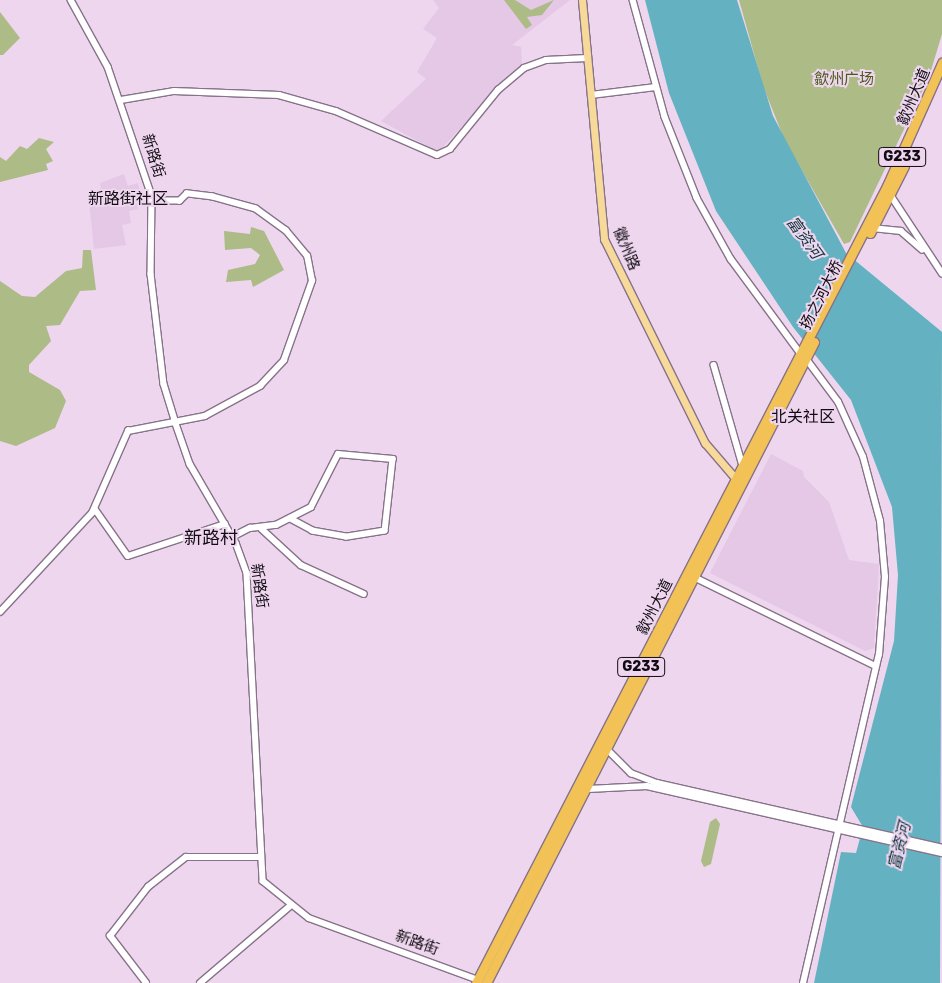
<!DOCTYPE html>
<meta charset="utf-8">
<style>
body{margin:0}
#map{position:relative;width:942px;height:983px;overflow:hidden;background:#edd6ee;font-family:Rubik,"Noto Sans SC",sans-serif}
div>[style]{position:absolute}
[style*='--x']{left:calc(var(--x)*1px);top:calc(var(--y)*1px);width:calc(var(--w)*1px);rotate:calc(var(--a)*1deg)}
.built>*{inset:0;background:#e4c8e6}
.green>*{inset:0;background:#adbb87}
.water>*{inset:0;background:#63b1c1}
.roads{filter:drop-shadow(1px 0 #877389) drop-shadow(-1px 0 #877389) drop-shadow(0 1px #877389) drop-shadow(0 -1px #877389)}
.minor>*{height:5.5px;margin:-2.75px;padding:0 2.75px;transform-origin:2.75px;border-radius:2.75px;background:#fff}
.major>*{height:7px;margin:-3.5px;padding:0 3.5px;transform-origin:3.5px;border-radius:3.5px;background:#f7da9a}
.highway>*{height:9px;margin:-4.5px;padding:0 4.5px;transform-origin:4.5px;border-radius:4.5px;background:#f2c257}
span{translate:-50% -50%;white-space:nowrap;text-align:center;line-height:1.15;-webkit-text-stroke:4px #edd6ee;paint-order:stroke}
.shield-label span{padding:1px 4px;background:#edd6ee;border:1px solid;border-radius:4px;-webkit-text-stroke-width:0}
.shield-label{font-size:14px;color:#120b13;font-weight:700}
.park-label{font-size:15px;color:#4b591a}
.street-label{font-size:15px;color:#120b13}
.neighbourhood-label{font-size:16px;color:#120b13}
.water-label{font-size:16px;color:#0f353d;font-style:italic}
.quarter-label{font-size:18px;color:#120b13}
</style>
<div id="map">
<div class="built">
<i style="clip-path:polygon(433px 0,570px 0,512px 45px,521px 47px,522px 64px,438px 152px,381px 121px,426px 79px,417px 72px,437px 38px,423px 29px,439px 8px)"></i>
<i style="clip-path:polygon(124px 174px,128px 186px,138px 183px,142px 203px,137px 203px,138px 209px,129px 211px,131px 223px,122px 225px,126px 245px,94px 249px,89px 201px,101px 188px,100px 183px)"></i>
<i style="clip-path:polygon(771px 454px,803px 471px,804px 477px,829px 502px,849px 560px,879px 564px,874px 648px,865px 651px,710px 573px)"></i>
</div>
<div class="green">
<i style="clip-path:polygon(504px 0,515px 0,531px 10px,554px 0,542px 15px,527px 17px,532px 25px,526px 29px)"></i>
<i style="clip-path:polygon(739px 0,942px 0,942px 34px,929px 77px,850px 242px,844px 244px,785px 141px,763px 86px)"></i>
<i style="clip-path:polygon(0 12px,20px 38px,3px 55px,0 55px)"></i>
<i style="clip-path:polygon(39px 138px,54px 142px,46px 149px,53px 161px,46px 164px,48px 170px,0 182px,0 157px,6px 161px,20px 146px,27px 149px)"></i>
<i style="clip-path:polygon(251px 227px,264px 231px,284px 270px,253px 287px,251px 280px,226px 282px,228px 270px,255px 264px,260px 255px,251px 248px,225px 250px,224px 231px,250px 234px)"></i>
<i style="clip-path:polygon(83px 250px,91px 250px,96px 290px,80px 291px,60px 325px,46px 326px,51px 341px,29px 365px,29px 372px,60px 390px,66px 401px,55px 428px,16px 446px,0 441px,0 281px,22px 296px,35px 297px,66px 271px,82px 268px)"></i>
<i style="clip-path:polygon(716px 818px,720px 824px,711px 864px,704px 867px,701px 861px,710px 822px)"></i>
</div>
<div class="water">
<i style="clip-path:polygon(645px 0,737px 0,773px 116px,846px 253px,942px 332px,940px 983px,814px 983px,841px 852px,856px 853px,863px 827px,851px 807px,894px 641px,898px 575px,892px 507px,851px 400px,793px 327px,716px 211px,669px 93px)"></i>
</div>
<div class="roads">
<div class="minor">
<i style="--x:71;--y:0;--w:77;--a:61.1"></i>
<i style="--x:108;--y:67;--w:136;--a:71.2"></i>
<i style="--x:152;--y:196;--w:78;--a:90.7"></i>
<i style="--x:151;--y:274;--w:111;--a:83.3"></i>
<i style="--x:164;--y:384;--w:39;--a:73"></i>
<i style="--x:175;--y:421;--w:46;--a:70.8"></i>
<i style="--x:190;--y:464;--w:91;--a:59.8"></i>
<i style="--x:236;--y:543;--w:33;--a:70"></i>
<i style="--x:247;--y:574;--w:307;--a:87"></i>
<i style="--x:263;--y:881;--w:59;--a:38.8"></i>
<i style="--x:309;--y:918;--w:180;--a:20.1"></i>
<i style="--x:633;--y:0;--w:121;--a:74.7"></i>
<i style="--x:665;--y:117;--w:87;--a:68.4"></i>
<i style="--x:697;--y:198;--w:70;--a:60.9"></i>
<i style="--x:731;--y:259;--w:118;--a:53.6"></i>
<i style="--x:591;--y:95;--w:65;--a:-7"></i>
<i style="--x:121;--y:100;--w:54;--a:-9.6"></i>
<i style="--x:174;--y:91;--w:105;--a:2.2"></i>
<i style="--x:279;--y:95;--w:59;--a:15.7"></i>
<i style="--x:336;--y:111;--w:110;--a:23.5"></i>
<i style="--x:437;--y:155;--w:14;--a:-25"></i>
<i style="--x:450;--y:149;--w:76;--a:-50.9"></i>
<i style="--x:498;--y:90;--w:34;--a:-40"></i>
<i style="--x:524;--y:68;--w:23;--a:-20"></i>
<i style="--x:546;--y:60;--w:41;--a:-2.8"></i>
<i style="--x:890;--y:194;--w:95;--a:56.6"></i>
<i style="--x:872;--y:228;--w:29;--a:6"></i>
<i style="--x:901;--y:231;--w:28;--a:41"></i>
<i style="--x:714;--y:365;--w:105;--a:74"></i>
<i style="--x:95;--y:509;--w:57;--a:54.9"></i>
<i style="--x:128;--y:556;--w:102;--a:-18.3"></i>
<i style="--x:262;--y:529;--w:53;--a:42.7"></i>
<i style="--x:301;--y:565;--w:69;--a:24.7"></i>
<i style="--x:232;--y:537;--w:20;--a:-27"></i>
<i style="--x:250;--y:528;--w:26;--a:-7"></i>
<i style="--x:276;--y:525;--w:39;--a:-27"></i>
<i style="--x:311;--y:507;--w:59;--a:-63"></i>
<i style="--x:338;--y:454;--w:55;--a:5.2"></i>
<i style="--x:393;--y:459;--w:72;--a:96.3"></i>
<i style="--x:385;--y:531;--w:39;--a:171"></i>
<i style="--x:346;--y:537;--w:34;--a:-170"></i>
<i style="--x:313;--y:531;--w:26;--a:-152"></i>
<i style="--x:696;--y:578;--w:200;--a:26.1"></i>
<i style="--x:0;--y:612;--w:135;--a:-47.1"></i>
<i style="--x:92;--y:513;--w:90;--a:-66.3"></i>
<i style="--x:128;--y:431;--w:78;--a:-11"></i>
<i style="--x:205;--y:416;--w:63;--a:-28.6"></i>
<i style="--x:260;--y:386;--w:35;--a:-47"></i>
<i style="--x:284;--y:360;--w:84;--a:-70.5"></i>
<i style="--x:312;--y:281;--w:25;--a:-101"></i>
<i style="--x:307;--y:256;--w:33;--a:-130"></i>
<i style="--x:286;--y:231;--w:37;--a:-144"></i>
<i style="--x:256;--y:209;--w:45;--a:-164.4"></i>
<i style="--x:213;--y:197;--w:26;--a:-173"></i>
<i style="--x:187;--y:194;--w:10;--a:135"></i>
<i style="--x:180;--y:201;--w:27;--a:180"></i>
<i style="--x:608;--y:750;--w:33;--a:45"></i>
<i style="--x:631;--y:773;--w:28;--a:21"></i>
<i style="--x:657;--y:783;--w:292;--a:12.8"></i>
<i style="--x:588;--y:789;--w:59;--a:-2.9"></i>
<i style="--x:647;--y:786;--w:303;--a:12.8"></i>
<i style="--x:146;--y:983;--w:59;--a:-127.5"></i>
<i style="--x:110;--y:936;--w:62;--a:-52.2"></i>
<i style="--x:148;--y:887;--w:48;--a:-38.3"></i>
<i style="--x:186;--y:857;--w:74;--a:0"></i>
<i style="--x:200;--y:983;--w:117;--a:-40.5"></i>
<i style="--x:803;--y:983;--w:337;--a:-77"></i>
<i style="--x:879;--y:655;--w:78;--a:-85.6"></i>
<i style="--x:885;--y:577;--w:56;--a:-95.1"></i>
<i style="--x:880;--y:521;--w:66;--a:-104.9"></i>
<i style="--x:863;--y:457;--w:60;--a:-114.4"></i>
<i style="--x:838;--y:402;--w:54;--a:-126.7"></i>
</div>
<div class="major">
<i style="--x:582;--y:0;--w:240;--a:84.7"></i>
<i style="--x:604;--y:239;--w:228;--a:63.7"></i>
<i style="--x:705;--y:443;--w:48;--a:49.3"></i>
</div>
<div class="highway">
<i style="--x:870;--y:233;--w:75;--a:-63.1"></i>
<i style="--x:476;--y:983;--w:899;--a:-62.72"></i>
<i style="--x:888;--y:184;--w:133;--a:-65.9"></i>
<i style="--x:486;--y:983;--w:720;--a:-62.9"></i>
</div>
</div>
<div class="shield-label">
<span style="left:902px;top:157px">G233</span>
<span style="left:641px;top:667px">G233</span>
</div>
<div class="park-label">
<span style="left:844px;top:80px">歙州广场</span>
</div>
<div class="street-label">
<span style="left:914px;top:97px;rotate:-67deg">歙州大道</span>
<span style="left:153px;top:156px;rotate:73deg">新路街</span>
<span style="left:626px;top:249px;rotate:67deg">徽州路</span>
<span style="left:822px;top:295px;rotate:-63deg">扬之河大桥</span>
<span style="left:259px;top:586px;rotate:82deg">新路街</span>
<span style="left:655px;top:607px;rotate:-63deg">歙州大道</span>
<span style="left:417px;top:943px;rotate:20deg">新路街</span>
</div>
<div class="neighbourhood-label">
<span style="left:128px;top:199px">新路街社区</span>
<span style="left:803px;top:417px">北关社区</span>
</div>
<div class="water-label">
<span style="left:804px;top:238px;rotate:54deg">富资河</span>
<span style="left:900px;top:846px;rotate:-76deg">富资河</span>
</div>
<div class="quarter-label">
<span style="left:211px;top:538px">新路村</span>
</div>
</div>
